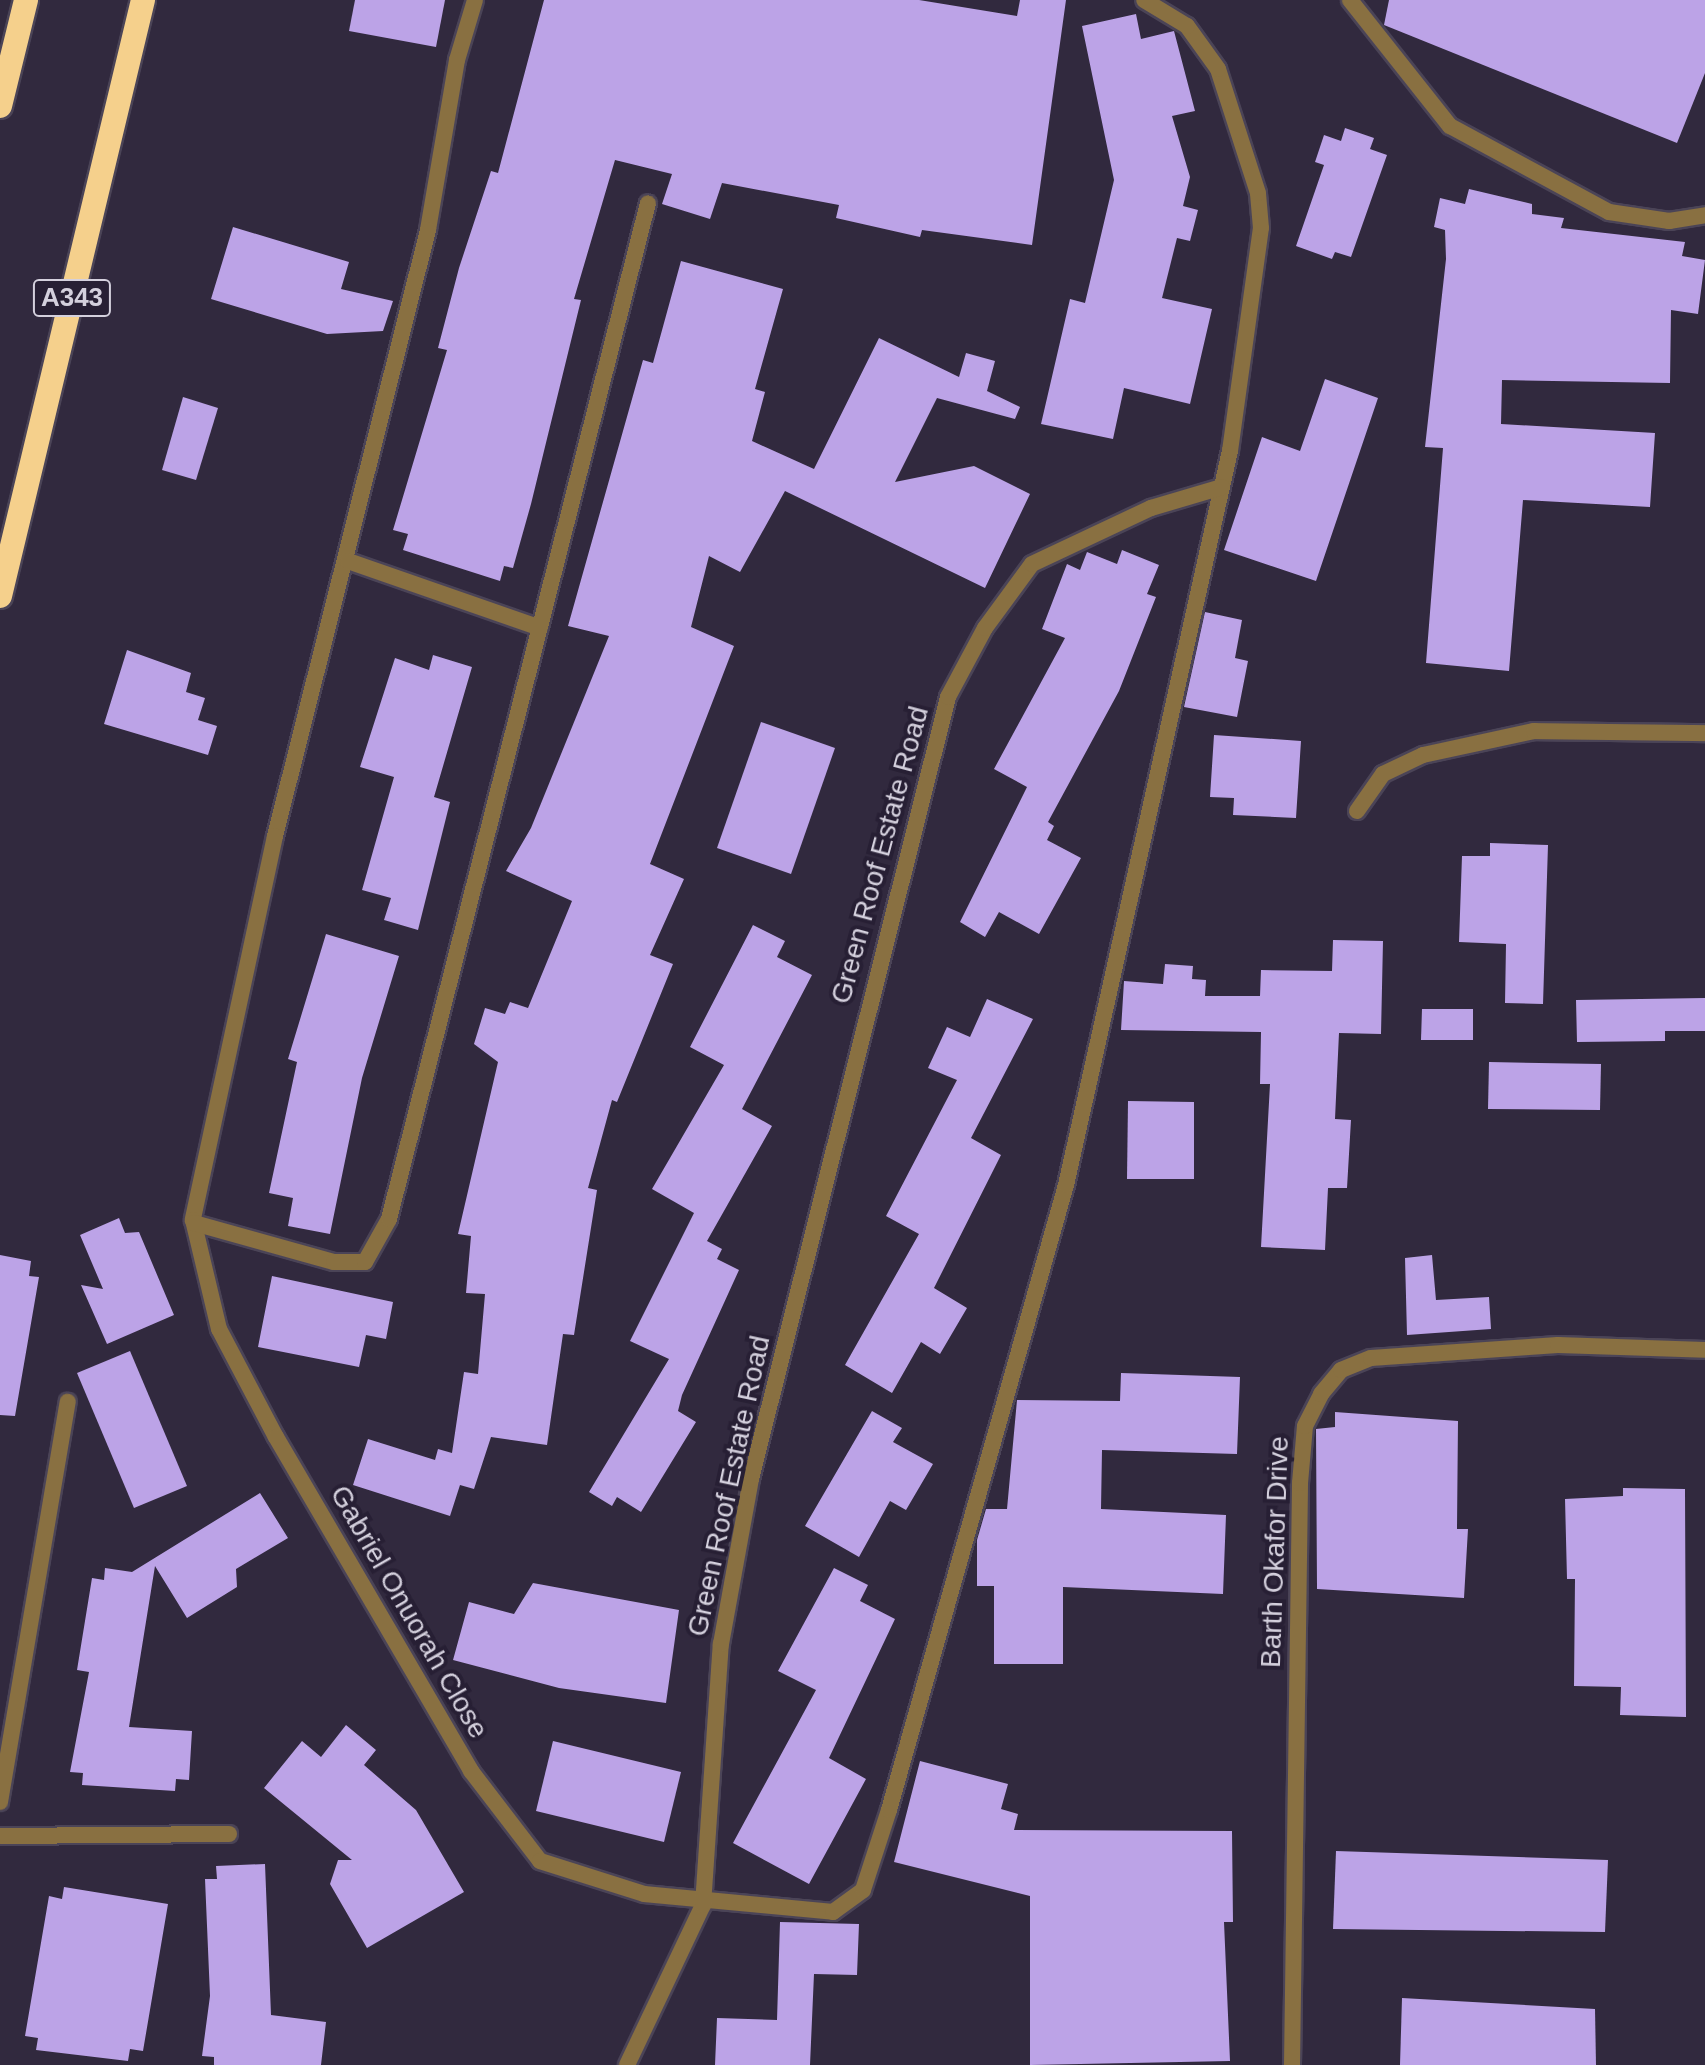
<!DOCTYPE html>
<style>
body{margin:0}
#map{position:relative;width:1705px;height:2065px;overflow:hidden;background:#31293e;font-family:Arial,sans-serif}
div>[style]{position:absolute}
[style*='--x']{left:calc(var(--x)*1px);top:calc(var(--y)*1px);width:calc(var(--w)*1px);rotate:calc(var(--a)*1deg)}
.building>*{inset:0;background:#bca3e7}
.roads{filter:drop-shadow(2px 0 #4b4457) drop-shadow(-2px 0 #4b4457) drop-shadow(0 2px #4b4457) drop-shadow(0 -2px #4b4457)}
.street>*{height:16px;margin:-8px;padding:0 8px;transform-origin:8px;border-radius:8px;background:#897041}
.highway>*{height:24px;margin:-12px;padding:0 12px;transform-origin:12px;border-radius:12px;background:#f5d08c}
span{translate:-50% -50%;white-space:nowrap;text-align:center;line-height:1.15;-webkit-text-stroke:8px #271f34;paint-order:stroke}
.shield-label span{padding:2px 6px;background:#271f34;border:2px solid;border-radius:6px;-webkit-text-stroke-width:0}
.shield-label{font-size:26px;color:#d4d0dd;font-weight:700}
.street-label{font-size:28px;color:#d4d0dd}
</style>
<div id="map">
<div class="building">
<i style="clip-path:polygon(355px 0,445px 0,436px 47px,349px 31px)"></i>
<i style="clip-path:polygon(544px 0,919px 0,1017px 16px,1020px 0,1066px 0,1032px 245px,922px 230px,920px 237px,836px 218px,839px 205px,722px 183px,710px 219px,662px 204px,672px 174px,615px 160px,574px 299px,581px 300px,531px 504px,513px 568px,504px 566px,500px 581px,403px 550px,408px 534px,393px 530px,447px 350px,438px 348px,459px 268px,491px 171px,498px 173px)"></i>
<i style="clip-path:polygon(1389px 0,1705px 0,1705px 73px,1677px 143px,1384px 25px)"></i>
<i style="clip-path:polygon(1136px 14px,1141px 39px,1174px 31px,1195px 111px,1172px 116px,1190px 177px,1183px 206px,1198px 210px,1190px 241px,1177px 238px,1162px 298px,1212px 309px,1190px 404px,1124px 388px,1113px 439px,1041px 424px,1070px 299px,1085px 303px,1114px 180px,1082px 26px)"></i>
<i style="clip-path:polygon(1345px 128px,1374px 138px,1370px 149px,1387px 155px,1351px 257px,1335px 252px,1332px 259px,1296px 246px,1324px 165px,1315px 162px,1324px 135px,1341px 141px)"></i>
<i style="clip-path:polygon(1469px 189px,1532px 204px,1532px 214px,1564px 218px,1561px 228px,1685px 242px,1682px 256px,1705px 260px,1698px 314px,1671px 310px,1670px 383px,1502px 380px,1501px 424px,1655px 433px,1650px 507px,1523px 500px,1509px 671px,1426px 663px,1443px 448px,1425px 447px,1446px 259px,1445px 230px,1434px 227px,1440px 198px,1465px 204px)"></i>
<i style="clip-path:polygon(233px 227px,349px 262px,341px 289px,393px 301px,383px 331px,327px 334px,211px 299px)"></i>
<i style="clip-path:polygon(681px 261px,783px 289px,755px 389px,765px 392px,752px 441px,814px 469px,879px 338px,959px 377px,966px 353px,995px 361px,987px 391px,1020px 407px,1015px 419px,937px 398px,895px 482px,974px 466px,1030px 494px,985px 588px,785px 491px,740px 572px,709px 556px,691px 627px,734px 646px,650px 864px,684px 879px,650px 955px,673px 964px,617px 1102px,612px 1100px,588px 1188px,597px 1190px,574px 1335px,563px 1334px,547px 1445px,491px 1437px,474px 1489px,460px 1485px,450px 1516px,353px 1485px,368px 1439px,435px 1460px,438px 1449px,452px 1453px,464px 1372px,478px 1374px,485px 1294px,466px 1293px,471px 1236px,458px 1234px,498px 1062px,474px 1044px,485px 1008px,505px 1014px,510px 1002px,528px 1008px,572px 901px,506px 871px,531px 828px,609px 636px,568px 626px,643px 360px,653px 363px)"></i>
<i style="clip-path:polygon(1325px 379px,1378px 398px,1316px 581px,1224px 550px,1262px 437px,1300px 451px)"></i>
<i style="clip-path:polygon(183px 397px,218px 408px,196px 480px,162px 470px)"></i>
<i style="clip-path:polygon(1122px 550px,1159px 565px,1147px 594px,1156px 597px,1119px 691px,1048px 822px,1054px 826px,1047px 840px,1081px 858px,1039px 934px,999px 912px,985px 937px,960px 922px,1027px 787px,994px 769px,1065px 638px,1042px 629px,1067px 564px,1080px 570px,1087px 552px,1117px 564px)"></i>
<i style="clip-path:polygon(1205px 612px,1242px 620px,1235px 658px,1248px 661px,1237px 717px,1184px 707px)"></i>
<i style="clip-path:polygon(127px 650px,191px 673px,186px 692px,205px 698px,198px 720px,217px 726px,208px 755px,104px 724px)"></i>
<i style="clip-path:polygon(433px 655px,472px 667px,434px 797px,450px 802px,418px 930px,384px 920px,391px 898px,362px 890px,394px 777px,360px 767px,395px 658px,429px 670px)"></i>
<i style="clip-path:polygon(761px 722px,835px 748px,791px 874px,717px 848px)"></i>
<i style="clip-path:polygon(1214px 735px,1301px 741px,1296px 818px,1233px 815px,1234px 798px,1210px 797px)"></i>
<i style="clip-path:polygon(1490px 843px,1548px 845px,1543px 1004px,1505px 1003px,1506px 944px,1459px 942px,1462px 856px,1490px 856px)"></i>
<i style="clip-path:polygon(753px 925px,785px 941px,777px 957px,812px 975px,742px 1109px,772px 1126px,707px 1241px,722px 1249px,717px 1259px,739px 1270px,682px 1395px,678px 1411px,696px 1422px,641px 1512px,617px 1497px,612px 1506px,589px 1492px,669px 1359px,630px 1341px,694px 1213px,652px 1189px,724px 1065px,690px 1047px)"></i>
<i style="clip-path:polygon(326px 934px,399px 956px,362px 1078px,330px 1234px,288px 1226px,293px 1198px,269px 1193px,297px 1062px,288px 1059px)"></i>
<i style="clip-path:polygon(1333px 940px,1383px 941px,1381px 1034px,1339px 1033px,1335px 1119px,1351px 1120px,1347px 1188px,1328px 1188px,1325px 1250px,1261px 1247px,1270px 1084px,1260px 1084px,1261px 1032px,1121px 1030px,1124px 981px,1163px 984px,1165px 964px,1193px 966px,1192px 979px,1206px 980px,1205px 996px,1260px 996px,1261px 970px,1332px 971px)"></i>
<i style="clip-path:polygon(1705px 998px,1705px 1031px,1665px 1031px,1665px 1041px,1577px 1042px,1576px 1000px)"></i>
<i style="clip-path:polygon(987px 999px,1033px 1019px,971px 1138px,1001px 1155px,934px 1288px,967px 1308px,940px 1354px,921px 1342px,892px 1393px,845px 1365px,919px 1234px,886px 1216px,957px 1080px,928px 1068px,947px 1027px,970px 1037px)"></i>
<i style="clip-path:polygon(1422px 1009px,1473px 1009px,1473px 1040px,1421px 1040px)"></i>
<i style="clip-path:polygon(1489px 1062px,1601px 1064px,1600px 1110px,1488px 1109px)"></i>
<i style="clip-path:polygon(1128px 1101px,1194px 1102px,1194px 1179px,1127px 1179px)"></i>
<i style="clip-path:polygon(119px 1218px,125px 1233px,139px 1232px,174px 1315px,107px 1344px,81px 1285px,103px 1289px,80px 1235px)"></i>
<i style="clip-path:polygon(0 1255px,31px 1261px,29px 1276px,39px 1277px,15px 1416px,0 1415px)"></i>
<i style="clip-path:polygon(1432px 1255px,1436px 1300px,1489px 1297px,1491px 1329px,1407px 1335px,1405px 1258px)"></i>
<i style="clip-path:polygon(272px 1276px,393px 1302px,386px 1339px,366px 1335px,359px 1367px,258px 1347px)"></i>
<i style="clip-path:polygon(130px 1351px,187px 1486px,134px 1508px,77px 1373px)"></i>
<i style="clip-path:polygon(1121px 1373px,1240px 1377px,1237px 1454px,1102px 1450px,1101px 1509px,1226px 1515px,1223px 1594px,1063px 1587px,1063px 1664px,994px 1664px,994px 1586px,977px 1586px,977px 1540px,986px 1509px,1007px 1509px,1017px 1400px,1120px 1401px)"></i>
<i style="clip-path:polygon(872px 1411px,902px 1428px,893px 1442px,933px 1464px,906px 1510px,890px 1501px,859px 1557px,805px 1526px)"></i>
<i style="clip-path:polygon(1335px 1412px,1458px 1421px,1457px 1529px,1468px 1529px,1464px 1598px,1317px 1589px,1316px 1429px,1335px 1427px)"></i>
<i style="clip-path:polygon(1623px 1488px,1685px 1489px,1686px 1717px,1620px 1715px,1621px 1687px,1574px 1686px,1575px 1579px,1567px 1579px,1565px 1499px,1623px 1496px)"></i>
<i style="clip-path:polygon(260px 1493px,288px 1538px,236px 1569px,237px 1587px,187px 1618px,155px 1566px,129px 1727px,192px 1731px,189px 1780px,176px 1779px,175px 1791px,82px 1785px,83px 1773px,70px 1772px,89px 1672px,77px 1670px,92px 1578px,104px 1580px,105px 1568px,132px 1572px)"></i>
<i style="clip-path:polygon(834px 1568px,868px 1585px,860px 1601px,895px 1619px,829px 1758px,866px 1779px,809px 1884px,733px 1843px,816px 1690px,778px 1671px)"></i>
<i style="clip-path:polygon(533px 1583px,679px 1610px,666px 1703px,559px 1688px,453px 1660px,469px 1602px,514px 1614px)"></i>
<i style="clip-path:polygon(346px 1725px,376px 1750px,364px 1765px,416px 1810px,464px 1892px,367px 1948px,330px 1884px,338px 1860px,352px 1860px,264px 1788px,302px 1741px,321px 1757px)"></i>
<i style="clip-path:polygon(553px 1741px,681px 1772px,664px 1842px,536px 1811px)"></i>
<i style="clip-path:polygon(920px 1761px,1008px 1784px,1001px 1809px,1018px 1814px,1014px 1830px,1232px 1831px,1233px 1922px,1224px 1922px,1230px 2061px,1030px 2065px,1030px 1896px,894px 1862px)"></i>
<i style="clip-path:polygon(1336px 1851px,1608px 1860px,1605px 1932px,1333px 1929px)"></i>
<i style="clip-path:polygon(265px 1864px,271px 2015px,326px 2022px,321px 2065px,214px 2065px,214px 2057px,202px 2056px,210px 1996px,205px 1879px,217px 1879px,216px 1866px)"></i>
<i style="clip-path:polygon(64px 1887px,168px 1904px,143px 2051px,130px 2049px,128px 2061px,36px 2050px,38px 2038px,25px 2036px,49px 1896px,62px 1899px)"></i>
<i style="clip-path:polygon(780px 1922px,859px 1924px,857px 1975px,814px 1974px,810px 2065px,715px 2065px,717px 2018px,777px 2020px)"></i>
<i style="clip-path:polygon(1402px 1998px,1595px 2009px,1596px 2065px,1400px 2065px)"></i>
</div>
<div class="roads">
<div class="street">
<i style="--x:475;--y:0;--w:63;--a:106.7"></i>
<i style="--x:457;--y:60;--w:172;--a:99.7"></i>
<i style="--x:428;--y:230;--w:625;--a:104.17"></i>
<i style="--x:275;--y:836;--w:393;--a:102.1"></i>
<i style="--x:193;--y:1220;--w:112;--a:76.6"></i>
<i style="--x:219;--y:1329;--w:122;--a:62.2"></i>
<i style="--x:276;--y:1437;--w:387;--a:59.7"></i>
<i style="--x:471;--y:1771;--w:113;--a:52.5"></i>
<i style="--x:540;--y:1861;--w:109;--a:17.6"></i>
<i style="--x:644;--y:1894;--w:190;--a:5.4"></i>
<i style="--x:833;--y:1912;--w:37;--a:-36"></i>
<i style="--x:863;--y:1890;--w:84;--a:-72"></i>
<i style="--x:889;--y:1810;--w:650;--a:-74.19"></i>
<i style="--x:1066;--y:1185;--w:752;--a:-77.41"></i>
<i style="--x:1230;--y:451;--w:225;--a:-82.1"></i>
<i style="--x:1261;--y:228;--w:35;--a:-95"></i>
<i style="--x:1258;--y:193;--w:130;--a:-107.9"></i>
<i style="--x:1218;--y:69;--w:53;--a:-125.8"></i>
<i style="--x:1187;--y:26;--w:50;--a:-148.8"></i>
<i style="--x:1350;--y:0;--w:161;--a:51.6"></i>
<i style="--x:1450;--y:126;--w:181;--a:28.4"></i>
<i style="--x:1609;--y:212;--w:61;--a:8.5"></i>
<i style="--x:1669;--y:221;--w:36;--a:-9"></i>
<i style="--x:348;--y:561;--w:203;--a:19.2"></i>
<i style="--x:1357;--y:811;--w:45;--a:-54.9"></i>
<i style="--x:1383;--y:774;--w:44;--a:-25.4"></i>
<i style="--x:1423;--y:755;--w:114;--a:-12.2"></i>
<i style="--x:1534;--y:731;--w:171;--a:0.7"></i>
<i style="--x:194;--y:1223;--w:145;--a:15.6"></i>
<i style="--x:334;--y:1262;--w:31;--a:0"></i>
<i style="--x:365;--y:1262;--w:49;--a:-60.8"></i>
<i style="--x:389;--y:1219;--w:1048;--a:-75.7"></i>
<i style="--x:0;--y:1802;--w:406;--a:-80.4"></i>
<i style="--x:0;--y:1836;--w:229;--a:-0.5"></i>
<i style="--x:627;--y:2065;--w:177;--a:-64.6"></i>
<i style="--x:703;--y:1905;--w:262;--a:-86.1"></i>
<i style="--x:721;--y:1644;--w:168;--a:-79.7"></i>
<i style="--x:751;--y:1479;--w:806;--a:-75.86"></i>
<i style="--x:948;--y:697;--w:78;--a:-61.8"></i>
<i style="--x:985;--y:628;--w:79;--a:-53.7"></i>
<i style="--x:1032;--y:564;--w:132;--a:-25.2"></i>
<i style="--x:1151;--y:508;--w:74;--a:-16.5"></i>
<i style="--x:1292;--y:2065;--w:582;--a:-89.21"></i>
<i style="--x:1300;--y:1483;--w:57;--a:-85"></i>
<i style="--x:1305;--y:1426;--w:36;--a:-63"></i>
<i style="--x:1321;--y:1394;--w:31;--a:-50"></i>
<i style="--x:1341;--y:1370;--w:32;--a:-22"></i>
<i style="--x:1371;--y:1358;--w:187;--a:-4"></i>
<i style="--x:1558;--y:1345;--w:147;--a:1.9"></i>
</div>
<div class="highway">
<i style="--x:0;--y:106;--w:109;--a:-76.2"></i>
<i style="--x:0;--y:596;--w:613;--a:-76.51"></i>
</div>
</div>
<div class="shield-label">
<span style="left:72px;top:298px">A343</span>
</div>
<div class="street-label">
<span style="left:880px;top:855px;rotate:-75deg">Green Roof Estate Road</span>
<span style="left:729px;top:1486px;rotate:-78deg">Green Roof Estate Road</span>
<span style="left:1275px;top:1552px;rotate:-88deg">Barth Okafor Drive</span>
<span style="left:409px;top:1612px;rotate:60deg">Gabriel Onuorah Close</span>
</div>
</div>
